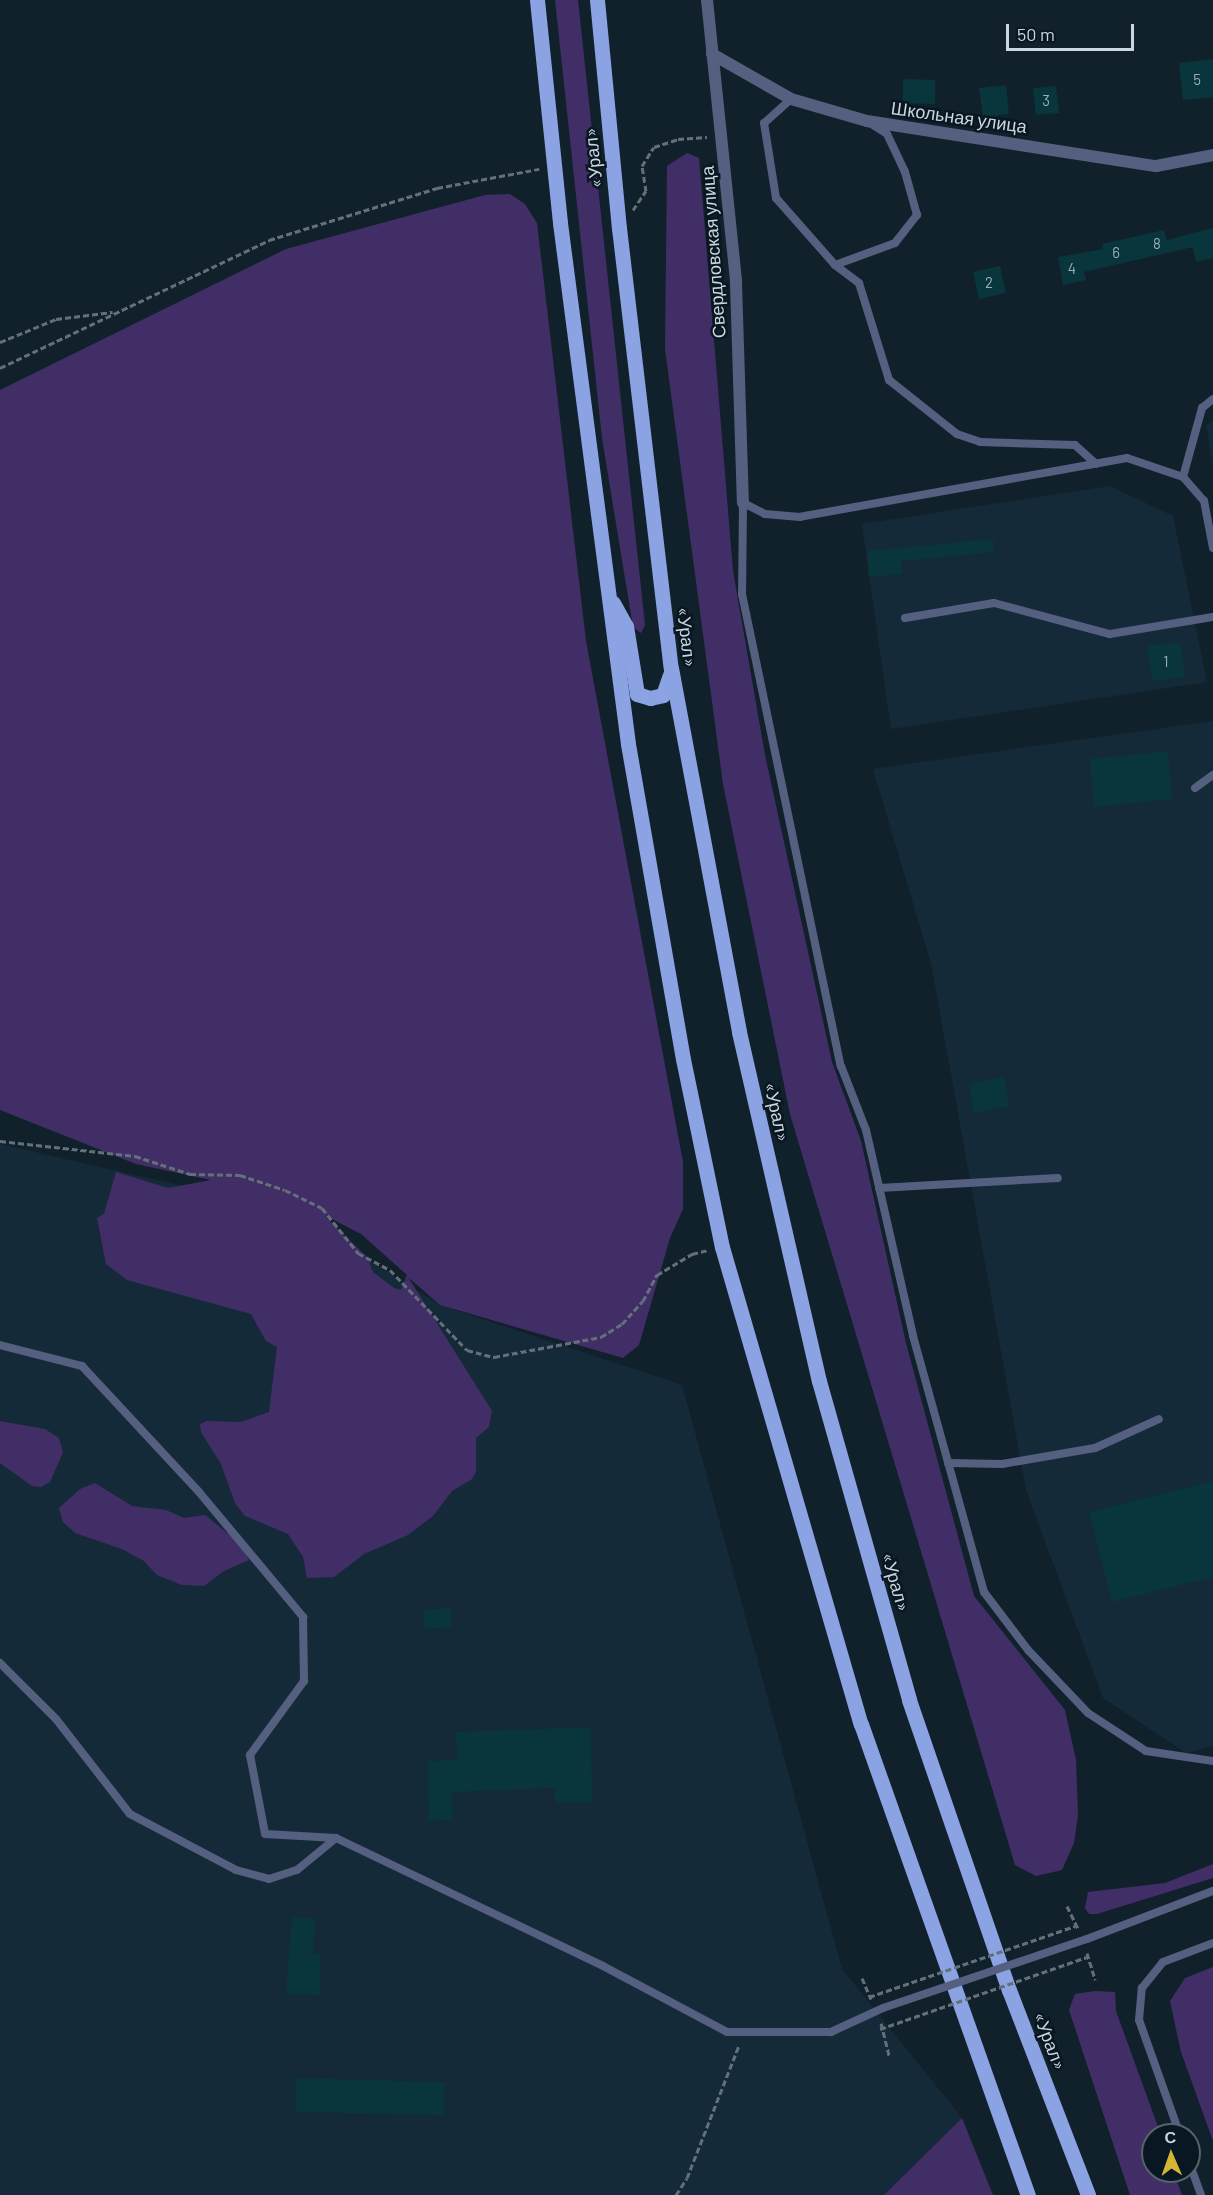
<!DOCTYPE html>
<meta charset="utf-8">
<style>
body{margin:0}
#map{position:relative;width:1213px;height:2195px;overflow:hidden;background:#11212b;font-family:Barlow,sans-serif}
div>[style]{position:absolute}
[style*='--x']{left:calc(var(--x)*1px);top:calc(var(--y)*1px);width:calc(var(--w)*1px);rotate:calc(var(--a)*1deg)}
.built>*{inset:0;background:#152a39}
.green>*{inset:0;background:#422e66}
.building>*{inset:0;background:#09353c}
.path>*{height:3px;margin-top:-1.5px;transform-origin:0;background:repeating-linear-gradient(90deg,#637079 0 6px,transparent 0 9px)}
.lane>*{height:8px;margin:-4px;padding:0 4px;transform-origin:4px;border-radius:4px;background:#556080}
.street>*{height:12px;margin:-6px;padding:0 6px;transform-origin:6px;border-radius:6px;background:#556080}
.primary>*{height:15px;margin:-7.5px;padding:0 7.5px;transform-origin:7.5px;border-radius:7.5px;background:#8ba2e3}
.path-bridge>*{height:3px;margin-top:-1.5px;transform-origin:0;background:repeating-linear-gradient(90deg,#637079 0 6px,transparent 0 9px)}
.lane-bridge>*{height:8px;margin:-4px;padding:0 4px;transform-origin:4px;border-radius:4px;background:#556080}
span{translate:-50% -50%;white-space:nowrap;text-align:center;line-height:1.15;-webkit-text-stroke:5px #081722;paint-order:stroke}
.number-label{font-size:15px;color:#9baeb6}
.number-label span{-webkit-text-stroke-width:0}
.street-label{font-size:18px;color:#ccd6de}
.north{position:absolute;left:1141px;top:2123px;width:60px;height:60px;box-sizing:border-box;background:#081722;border:2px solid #56636d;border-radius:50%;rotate:358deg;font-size:16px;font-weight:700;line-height:24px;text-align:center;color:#ccd6de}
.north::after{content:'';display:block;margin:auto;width:21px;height:27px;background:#d4b635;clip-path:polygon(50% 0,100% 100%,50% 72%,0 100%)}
.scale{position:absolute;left:1006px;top:24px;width:128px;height:27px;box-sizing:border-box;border:3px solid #ccd6de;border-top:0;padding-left:8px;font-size:18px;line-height:21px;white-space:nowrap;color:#ccd6de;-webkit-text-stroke:4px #081722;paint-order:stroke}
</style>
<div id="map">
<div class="built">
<i style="clip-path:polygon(1213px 421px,1213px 466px,1206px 425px)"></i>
<i style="clip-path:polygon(1110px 486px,1173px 516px,1207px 682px,891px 729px,862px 524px)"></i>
<i style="clip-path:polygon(1213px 721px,1213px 1746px,1186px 1753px,1103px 1698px,1026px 1490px,931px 963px,873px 769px)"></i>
<i style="clip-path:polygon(0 1144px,292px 1211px,440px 1305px,682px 1385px,842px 1969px,962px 2118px,884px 2195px,0 2195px)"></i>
</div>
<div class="green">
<i style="clip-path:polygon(555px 0,578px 0,645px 625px,641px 633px,633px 627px,602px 438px)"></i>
<i style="clip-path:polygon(687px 153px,699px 158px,733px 571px,765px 755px,832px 1062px,861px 1141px,906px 1343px,974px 1596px,1065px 1710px,1076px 1760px,1078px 1815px,1074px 1843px,1062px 1870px,1036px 1876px,1015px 1865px,790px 1114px,723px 784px,665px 349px,667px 166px)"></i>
<i style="clip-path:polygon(evenodd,510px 194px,525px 204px,537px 223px,586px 641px,683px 1162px,683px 1209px,670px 1238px,639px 1345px,623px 1358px,440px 1305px,408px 1277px,492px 1411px,489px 1427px,476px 1438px,476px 1472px,472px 1479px,452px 1491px,433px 1516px,408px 1535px,364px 1554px,334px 1577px,307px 1578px,303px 1557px,288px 1534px,245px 1516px,235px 1503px,221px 1464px,201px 1432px,200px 1424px,207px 1421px,241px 1422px,269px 1412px,277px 1347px,266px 1341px,251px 1314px,127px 1280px,106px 1264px,97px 1218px,104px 1214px,116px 1172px,168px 1188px,211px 1180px,136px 1164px,0 1110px,0 390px,286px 249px,485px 195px,510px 194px,324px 1215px,361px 1234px,407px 1275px,401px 1290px,394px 1288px,373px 1272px,367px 1257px,324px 1215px)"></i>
<i style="clip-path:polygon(0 1421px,45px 1429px,59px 1438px,63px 1452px,50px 1482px,41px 1487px,32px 1486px,0 1463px)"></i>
<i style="clip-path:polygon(95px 1483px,132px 1506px,166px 1510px,184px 1518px,205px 1515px,242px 1545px,249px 1560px,224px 1571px,204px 1586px,182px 1585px,157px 1575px,144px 1561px,122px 1549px,75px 1533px,63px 1522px,59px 1508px,80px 1489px)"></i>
<i style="clip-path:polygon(1213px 1864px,1213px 1878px,1097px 1914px,1089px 1914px,1085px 1908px,1088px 1892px,1165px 1883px)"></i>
<i style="clip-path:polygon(1213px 1967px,1213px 2141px,1181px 2052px,1170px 2001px,1185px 1978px)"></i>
<i style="clip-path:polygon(1095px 1991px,1115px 1992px,1116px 2011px,1161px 2135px,1153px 2135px,1153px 2171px,1173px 2171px,1182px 2195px,1130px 2195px,1069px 2010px,1075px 1994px)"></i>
<i style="clip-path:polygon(962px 2118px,993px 2195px,884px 2195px)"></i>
</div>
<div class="building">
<i style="clip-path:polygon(1213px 59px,1213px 97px,1183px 100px,1179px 63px)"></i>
<i style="clip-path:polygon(903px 79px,935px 80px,935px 104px,903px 103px)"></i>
<i style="clip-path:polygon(1006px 85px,1009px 114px,983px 117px,979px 88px)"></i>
<i style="clip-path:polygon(1056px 86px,1059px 113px,1036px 115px,1033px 88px)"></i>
<i style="clip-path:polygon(1213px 228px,1213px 258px,1196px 262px,1193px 247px,1084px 272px,1086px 280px,1063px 285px,1058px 257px,1103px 249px,1102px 244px,1164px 230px,1167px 240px)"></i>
<i style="clip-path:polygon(1000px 266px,1006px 293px,979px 299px,973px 272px)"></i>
<i style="clip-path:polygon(993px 539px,994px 552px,901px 561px,902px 574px,869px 577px,867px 551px)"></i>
<i style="clip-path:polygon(1180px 642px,1185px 677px,1152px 681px,1147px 646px)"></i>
<i style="clip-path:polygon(1168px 751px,1172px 799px,1094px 807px,1090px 759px)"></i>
<i style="clip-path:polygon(1004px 1077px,1009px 1106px,974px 1113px,969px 1084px)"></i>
<i style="clip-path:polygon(1213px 1481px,1213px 1577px,1112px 1602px,1089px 1512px)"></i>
<i style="clip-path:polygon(450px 1608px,452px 1627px,425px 1629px,423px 1610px)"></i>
<i style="clip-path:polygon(591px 1727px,592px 1802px,555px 1803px,555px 1788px,452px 1792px,453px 1820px,429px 1821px,427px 1761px,457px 1760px,456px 1732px)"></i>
<i style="clip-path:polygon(292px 1917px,315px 1918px,313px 1954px,321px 1954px,320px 1995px,286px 1994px)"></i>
<i style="clip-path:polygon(296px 2078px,445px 2082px,444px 2115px,295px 2112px)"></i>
</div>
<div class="path">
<i style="--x:633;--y:210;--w:23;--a:-56"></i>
<i style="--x:646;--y:191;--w:25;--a:-99"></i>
<i style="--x:642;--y:166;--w:22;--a:-58"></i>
<i style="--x:654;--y:147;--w:25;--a:-18"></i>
<i style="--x:678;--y:139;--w:29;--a:-4"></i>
<i style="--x:0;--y:342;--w:61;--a:-22.3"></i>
<i style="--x:56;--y:319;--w:57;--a:-7"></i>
<i style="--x:0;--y:368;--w:298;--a:-25.4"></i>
<i style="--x:269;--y:240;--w:176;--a:-17.2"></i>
<i style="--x:437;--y:188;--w:104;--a:-10.6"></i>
<i style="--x:0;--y:1141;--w:136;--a:6.3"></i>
<i style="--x:135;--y:1156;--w:58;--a:18.1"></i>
<i style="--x:190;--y:1174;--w:50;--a:1.1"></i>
<i style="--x:240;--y:1175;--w:47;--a:18.4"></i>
<i style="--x:285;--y:1190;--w:41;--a:25.9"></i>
<i style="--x:322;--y:1208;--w:58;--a:51.3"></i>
<i style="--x:358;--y:1253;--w:36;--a:28"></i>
<i style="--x:390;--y:1270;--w:111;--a:46.1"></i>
<i style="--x:467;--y:1350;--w:28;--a:15"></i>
<i style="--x:494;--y:1357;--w:109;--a:-10.6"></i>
<i style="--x:601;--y:1337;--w:25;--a:-32"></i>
<i style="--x:622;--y:1324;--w:31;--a:-48"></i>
<i style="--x:643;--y:1301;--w:30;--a:-62"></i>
<i style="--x:657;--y:1275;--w:41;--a:-31"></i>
<i style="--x:692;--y:1254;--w:16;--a:-14"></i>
<i style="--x:1067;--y:1906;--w:25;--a:64"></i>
<i style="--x:1087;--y:1953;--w:28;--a:73"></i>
<i style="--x:862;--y:1978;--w:23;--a:67"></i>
<i style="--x:881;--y:2023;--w:34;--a:76"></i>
<i style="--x:676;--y:2195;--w:20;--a:-57"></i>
<i style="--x:687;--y:2178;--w:143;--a:-68.6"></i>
</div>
<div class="lane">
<i style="--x:791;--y:99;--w:36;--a:138"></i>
<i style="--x:764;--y:123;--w:76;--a:80.9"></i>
<i style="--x:776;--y:198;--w:89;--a:48.6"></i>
<i style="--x:835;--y:265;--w:30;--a:37"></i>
<i style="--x:859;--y:283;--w:102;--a:72.8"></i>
<i style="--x:889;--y:380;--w:87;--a:38.5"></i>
<i style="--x:957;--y:434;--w:24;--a:19"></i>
<i style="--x:980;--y:442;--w:95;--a:1.8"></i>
<i style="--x:1075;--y:445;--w:28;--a:42"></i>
<i style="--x:835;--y:265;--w:64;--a:-20.1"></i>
<i style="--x:895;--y:243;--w:36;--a:-52"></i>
<i style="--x:917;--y:215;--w:45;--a:-105.6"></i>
<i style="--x:905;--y:172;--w:42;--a:-115.3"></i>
<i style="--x:887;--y:134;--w:20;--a:-147"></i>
<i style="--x:1183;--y:477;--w:72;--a:-74.6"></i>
<i style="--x:1202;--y:408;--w:14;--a:-39"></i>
<i style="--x:1213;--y:548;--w:48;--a:-100.8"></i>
<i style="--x:1204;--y:501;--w:32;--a:-131"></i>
<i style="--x:1183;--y:477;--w:59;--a:-161.3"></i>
<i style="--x:1127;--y:458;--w:332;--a:169.8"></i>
<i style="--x:800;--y:517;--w:35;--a:-175"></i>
<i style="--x:765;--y:514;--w:25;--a:-153"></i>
<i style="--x:743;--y:503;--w:91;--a:90.6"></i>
<i style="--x:742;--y:594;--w:482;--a:78.2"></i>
<i style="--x:841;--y:1066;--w:69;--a:68.7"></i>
<i style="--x:866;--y:1130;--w:211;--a:77.1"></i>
<i style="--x:913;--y:1336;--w:266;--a:74.5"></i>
<i style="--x:984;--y:1592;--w:73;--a:52.8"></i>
<i style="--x:1028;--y:1650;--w:87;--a:46.4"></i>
<i style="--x:1088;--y:1713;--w:69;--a:33.2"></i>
<i style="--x:1146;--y:1751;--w:68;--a:8.5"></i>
<i style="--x:905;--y:618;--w:90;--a:-9.6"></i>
<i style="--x:994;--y:603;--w:120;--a:15"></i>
<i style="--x:1110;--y:634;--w:104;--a:-9.4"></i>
<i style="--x:1195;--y:788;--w:22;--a:-36"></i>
<i style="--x:879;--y:1188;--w:179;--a:-3.2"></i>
<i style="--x:0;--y:1345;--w:85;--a:14.4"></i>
<i style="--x:82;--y:1366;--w:172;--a:47.1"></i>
<i style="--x:199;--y:1492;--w:163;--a:50.2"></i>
<i style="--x:303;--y:1617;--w:64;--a:89.1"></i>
<i style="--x:304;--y:1681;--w:92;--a:126.1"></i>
<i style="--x:250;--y:1755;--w:80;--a:79.2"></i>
<i style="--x:265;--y:1834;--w:71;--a:3.2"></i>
<i style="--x:948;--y:1463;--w:54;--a:1.1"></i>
<i style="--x:1002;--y:1464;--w:94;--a:-9.8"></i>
<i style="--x:1095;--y:1448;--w:70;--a:-24.4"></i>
<i style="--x:0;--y:1663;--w:79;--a:45"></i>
<i style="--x:56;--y:1719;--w:120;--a:52.1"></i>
<i style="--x:130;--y:1814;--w:120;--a:27.8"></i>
<i style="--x:236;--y:1870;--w:34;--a:15"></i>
<i style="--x:269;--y:1879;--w:29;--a:-18"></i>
<i style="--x:297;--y:1870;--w:50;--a:-39.4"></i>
<i style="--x:336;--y:1838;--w:296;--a:25.6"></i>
<i style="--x:603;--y:1966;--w:140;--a:28"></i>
<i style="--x:727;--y:2032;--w:104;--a:0"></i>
<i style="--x:831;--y:2032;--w:57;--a:-24.8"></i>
<i style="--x:1087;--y:1939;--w:135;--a:-20.9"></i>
<i style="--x:1180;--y:2135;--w:122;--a:-109.6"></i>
<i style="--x:1139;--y:2020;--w:32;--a:-85"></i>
<i style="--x:1142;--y:1988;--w:33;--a:-51"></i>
<i style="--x:1163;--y:1962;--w:53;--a:-20.8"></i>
<i style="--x:1189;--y:2162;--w:35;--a:70"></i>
</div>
<div class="street">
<i style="--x:707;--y:0;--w:284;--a:84.1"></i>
<i style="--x:736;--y:283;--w:220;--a:88.2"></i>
<i style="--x:712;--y:54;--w:91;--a:29.7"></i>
<i style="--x:791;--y:99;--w:79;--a:16.1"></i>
<i style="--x:867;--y:121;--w:292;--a:8.9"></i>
<i style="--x:1156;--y:166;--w:58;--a:-10.9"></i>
</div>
<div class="primary">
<i style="--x:537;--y:0;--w:224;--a:84.1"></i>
<i style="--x:560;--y:223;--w:525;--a:82.56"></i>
<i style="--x:628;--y:744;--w:320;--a:80.1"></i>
<i style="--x:683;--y:1059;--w:192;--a:78.3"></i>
<i style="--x:722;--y:1247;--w:497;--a:73.8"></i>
<i style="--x:861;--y:1724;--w:500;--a:70.5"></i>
<i style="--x:597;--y:0;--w:229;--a:84.5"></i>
<i style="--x:619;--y:228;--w:443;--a:83.3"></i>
<i style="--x:671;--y:668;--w:370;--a:79.4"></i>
<i style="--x:739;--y:1032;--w:358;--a:77.1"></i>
<i style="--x:819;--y:1381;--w:331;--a:74.2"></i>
<i style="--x:909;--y:1700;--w:307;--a:71"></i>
<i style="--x:1009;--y:1990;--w:220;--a:68.9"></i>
<i style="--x:613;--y:603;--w:26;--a:61"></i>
<i style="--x:626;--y:626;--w:69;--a:80.8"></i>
<i style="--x:637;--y:694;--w:14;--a:17"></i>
<i style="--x:650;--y:698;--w:13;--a:-13"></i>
<i style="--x:663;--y:695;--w:21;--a:-71"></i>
</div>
<div class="path-bridge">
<i style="--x:869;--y:1997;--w:218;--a:-19"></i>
<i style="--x:880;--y:2029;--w:219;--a:-19.2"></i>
</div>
<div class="lane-bridge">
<i style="--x:883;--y:2008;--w:215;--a:-18.7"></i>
</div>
<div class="number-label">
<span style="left:1197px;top:80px">5</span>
<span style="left:1046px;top:101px">3</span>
<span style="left:1157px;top:244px">8</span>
<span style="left:1116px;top:253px">6</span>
<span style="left:1072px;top:269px">4</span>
<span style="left:989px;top:283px">2</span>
<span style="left:1166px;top:662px">1</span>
</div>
<div class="street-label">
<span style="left:959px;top:117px;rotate:8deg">Школьная улица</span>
<span style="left:593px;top:158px;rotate:-96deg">«Урал»</span>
<span style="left:713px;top:252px;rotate:-94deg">Свердловская улица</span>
<span style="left:687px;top:637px;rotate:83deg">«Урал»</span>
<span style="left:777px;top:1112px;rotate:77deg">«Урал»</span>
<span style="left:896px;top:1582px;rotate:74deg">«Урал»</span>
<span style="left:1050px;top:2041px;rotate:69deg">«Урал»</span>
</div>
<div class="north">С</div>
<div class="scale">50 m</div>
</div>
